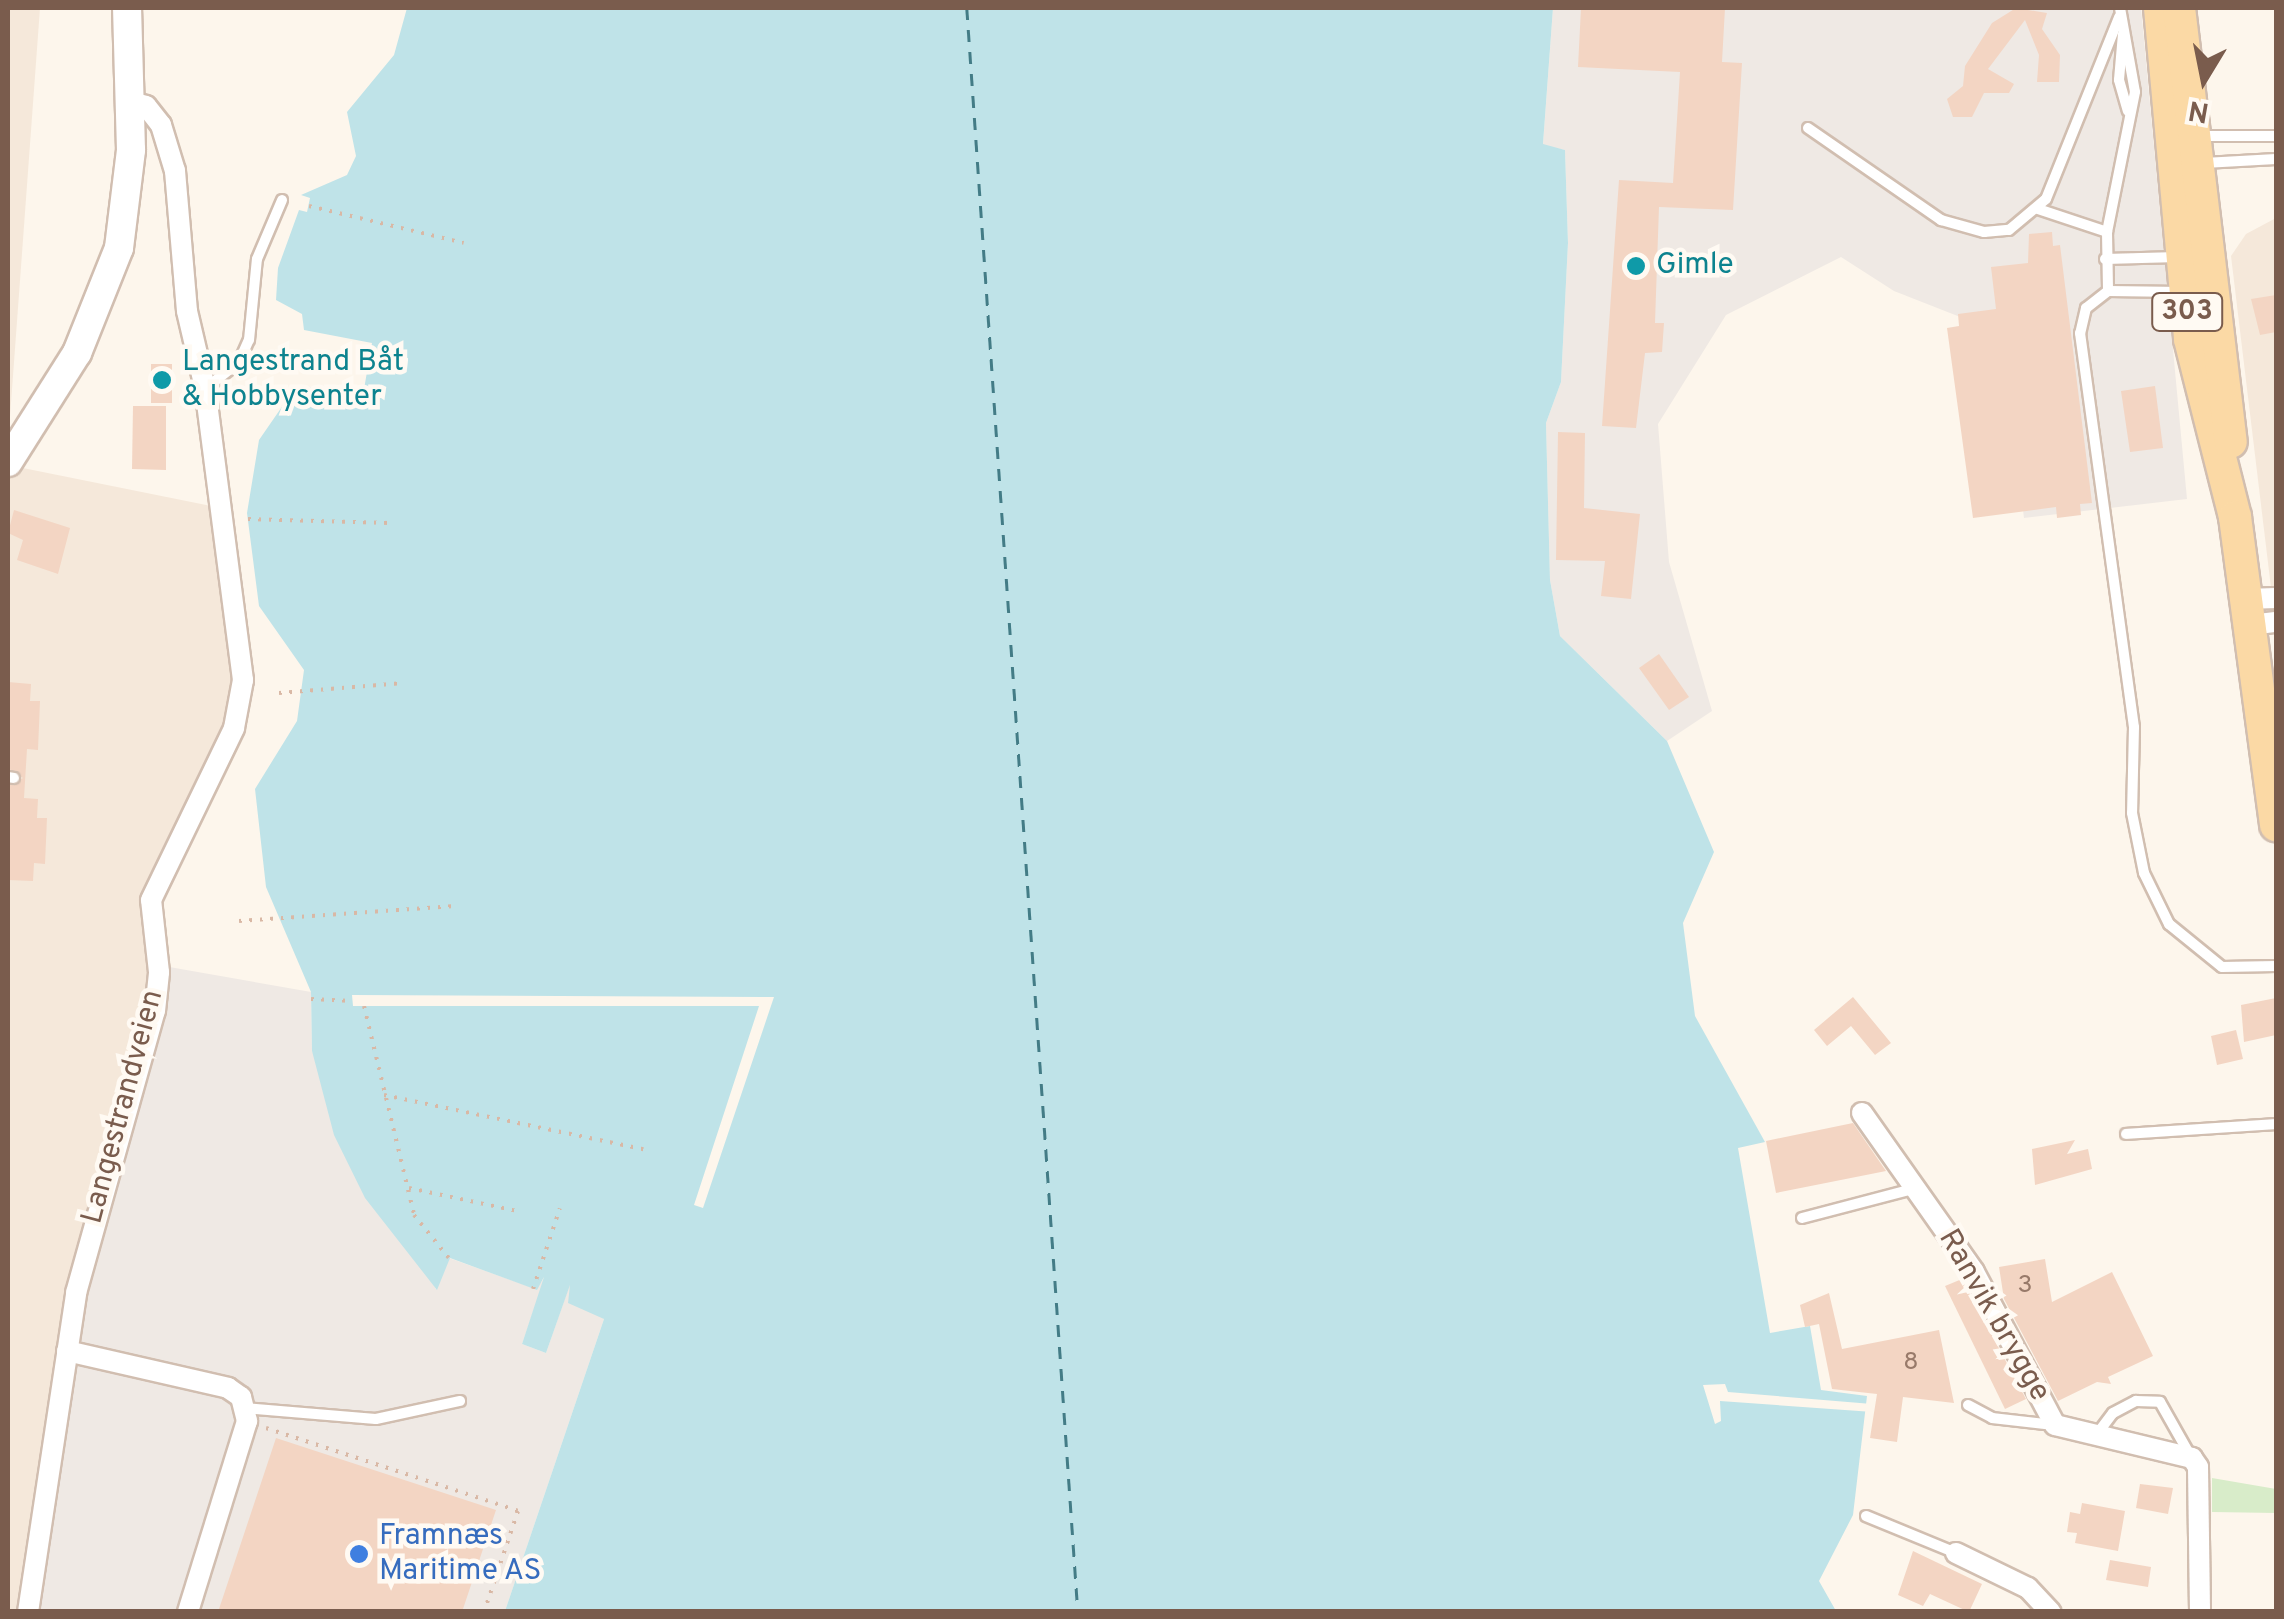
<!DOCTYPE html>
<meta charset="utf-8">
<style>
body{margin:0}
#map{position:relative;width:2284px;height:1619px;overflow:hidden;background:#fdf6ec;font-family:Overpass,sans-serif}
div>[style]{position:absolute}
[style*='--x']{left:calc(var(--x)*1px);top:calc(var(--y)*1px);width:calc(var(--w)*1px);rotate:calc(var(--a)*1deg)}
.residential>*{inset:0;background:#f5e8da}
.industrial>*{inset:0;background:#efe9e4}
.green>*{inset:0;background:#d8ecc9}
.water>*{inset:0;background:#bfe3e8}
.pier>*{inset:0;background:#fdf6ec}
.ferry>*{height:2.5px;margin-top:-1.25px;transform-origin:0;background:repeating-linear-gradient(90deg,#437c86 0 12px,transparent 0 22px)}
.building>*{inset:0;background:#f3d5c3}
.path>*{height:4px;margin-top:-2px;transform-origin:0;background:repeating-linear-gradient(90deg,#d9b8a5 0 2.5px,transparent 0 10.5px)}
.roads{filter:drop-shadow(2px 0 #d1beb0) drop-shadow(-2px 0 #d1beb0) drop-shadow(0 2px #d1beb0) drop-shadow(0 -2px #d1beb0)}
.lane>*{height:10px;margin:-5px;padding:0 5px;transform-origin:5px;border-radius:5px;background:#fff}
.street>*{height:20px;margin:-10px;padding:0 10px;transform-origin:10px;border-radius:10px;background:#fff}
.secondary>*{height:28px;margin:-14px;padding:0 14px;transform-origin:14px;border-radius:14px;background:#fff}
.primary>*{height:32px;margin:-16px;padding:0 16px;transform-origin:16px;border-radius:16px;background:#fbd9a5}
.dots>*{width:28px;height:28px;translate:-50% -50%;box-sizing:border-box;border:5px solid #fffaf3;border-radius:50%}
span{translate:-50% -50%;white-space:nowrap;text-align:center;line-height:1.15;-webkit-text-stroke:9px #fffaf3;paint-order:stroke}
.number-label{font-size:25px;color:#987a6a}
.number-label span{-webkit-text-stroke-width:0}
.shield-label span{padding:2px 8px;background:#fffaf3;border:2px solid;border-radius:8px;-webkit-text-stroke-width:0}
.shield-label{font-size:28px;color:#7a5c4d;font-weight:700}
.culture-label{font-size:30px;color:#0d838f}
.left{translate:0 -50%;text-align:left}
.street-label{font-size:30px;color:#7a5c4d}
.shop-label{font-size:30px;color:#366cbe}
.frame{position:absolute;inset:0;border:10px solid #7a5c4d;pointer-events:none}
.north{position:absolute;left:2154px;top:30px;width:100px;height:100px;-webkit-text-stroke:8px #fffaf3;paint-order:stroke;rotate:190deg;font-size:28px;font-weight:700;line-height:40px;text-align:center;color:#7a5c4d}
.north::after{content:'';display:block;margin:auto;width:35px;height:45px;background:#7a5c4d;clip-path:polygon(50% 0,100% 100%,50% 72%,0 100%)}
</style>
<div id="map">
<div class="residential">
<i style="clip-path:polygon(8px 8px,40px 8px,8px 444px)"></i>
<i style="clip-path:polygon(2276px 218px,2276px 629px,2231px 256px,2246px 234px)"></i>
<i style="clip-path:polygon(8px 465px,221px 508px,239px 710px,151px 900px,157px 950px,29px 1612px,8px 1611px)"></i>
</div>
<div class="industrial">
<i style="clip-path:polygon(1553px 8px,2141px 8px,2187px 499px,2024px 518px,2001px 333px,1894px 291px,1841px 257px,1726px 315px,1658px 424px,1669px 562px,1712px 711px,1667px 741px,1560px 636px,1550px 580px,1546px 423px,1561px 382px,1568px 243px,1565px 150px,1543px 145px)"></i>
<i style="clip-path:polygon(158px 965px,311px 992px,312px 1051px,436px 1289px,449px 1258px,536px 1289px,545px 1277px,522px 1344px,546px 1353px,570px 1284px,604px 1319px,505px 1611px,29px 1612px,76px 1293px)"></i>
</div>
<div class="green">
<i style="clip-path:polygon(2212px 1478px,2276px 1489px,2276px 1513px,2212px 1512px)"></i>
</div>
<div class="water">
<i style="clip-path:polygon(407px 8px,1553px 8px,1543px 144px,1565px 150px,1568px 243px,1561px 382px,1546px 423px,1550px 580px,1560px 636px,1667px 741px,1714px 852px,1683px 923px,1695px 1016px,1765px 1142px,1738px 1148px,1770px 1333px,1810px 1326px,1821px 1390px,1867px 1396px,1853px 1515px,1819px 1581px,1836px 1611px,505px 1611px,604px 1319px,568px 1303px,570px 1285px,546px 1353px,522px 1344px,544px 1277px,537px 1290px,450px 1258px,437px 1290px,365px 1198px,334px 1135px,312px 1051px,311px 992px,266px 887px,255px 789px,297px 721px,304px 670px,259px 606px,247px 513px,259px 440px,297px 385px,363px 395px,372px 343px,304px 330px,302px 314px,276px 300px,278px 268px,299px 210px,307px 212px,310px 198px,301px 195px,347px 175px,356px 156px,347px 112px,394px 55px)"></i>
</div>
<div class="pier">
<i style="clip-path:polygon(352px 995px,774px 997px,703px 1208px,694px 1205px,759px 1006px,353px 1006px)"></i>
<i style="clip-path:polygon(1725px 1384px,1728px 1392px,1872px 1404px,1873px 1412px,1720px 1401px,1721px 1421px,1715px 1424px,1703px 1385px)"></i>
</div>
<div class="ferry">
<i style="--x:967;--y:8;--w:1608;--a:86.04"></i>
</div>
<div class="building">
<i style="clip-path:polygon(1581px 8px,1725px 8px,1722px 62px,1742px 63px,1733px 210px,1659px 207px,1655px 323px,1664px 323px,1662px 352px,1645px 353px,1636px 428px,1602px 426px,1619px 180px,1673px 183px,1680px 72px,1578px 67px)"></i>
<i style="clip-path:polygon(2016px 8px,2047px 13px,2042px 29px,2060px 55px,2059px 82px,2037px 82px,2039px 55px,2025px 20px,1988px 69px,2014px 84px,2009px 93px,1984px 93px,1972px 117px,1953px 117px,1947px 99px,1963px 86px,1965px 66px,1992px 23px)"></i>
<i style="clip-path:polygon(2052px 232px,2053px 246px,2060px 245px,2092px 503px,2080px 504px,2081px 515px,2057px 518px,2056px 507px,1973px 518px,1947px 328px,1959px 326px,1958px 314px,1996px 309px,1991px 267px,2028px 263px,2029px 234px)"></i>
<i style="clip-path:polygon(2276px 295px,2276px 332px,2260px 335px,2251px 299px)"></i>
<i style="clip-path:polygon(151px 364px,172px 364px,172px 403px,151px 403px)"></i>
<i style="clip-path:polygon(2155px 386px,2163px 448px,2130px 452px,2121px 391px)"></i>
<i style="clip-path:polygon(133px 406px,166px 406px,166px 470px,132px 469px)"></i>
<i style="clip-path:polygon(1558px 432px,1585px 433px,1584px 508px,1640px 514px,1631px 599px,1601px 596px,1605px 561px,1556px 560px)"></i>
<i style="clip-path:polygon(14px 510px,70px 528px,58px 574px,17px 560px,23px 540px,8px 533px)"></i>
<i style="clip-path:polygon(1659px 654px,1689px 697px,1669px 710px,1639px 668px)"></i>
<i style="clip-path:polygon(8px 682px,31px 684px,30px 701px,40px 701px,38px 750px,27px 749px,24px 798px,38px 799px,37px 818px,47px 818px,45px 864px,34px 863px,33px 881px,8px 880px,8px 786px,23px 778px,8px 768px)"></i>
<i style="clip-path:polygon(1853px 997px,1891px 1043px,1875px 1055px,1851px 1026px,1827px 1046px,1814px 1030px)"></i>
<i style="clip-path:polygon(2276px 998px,2276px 1035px,2244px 1042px,2241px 1005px)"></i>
<i style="clip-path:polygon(2236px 1030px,2243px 1059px,2217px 1065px,2211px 1036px)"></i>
<i style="clip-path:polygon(1853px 1123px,1886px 1171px,1776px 1193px,1766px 1141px)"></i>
<i style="clip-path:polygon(2075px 1140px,2067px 1154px,2088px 1149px,2092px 1169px,2035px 1185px,2032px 1149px)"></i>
<i style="clip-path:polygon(2045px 1259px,2052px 1302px,2112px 1272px,2153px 1356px,2108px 1377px,2111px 1384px,2097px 1382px,2058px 1401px,2004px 1299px,1999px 1267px)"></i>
<i style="clip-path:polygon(1962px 1279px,2026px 1399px,2005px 1409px,1945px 1286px)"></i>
<i style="clip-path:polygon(1829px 1293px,1842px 1349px,1939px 1330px,1954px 1403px,1903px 1397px,1897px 1442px,1870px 1438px,1877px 1394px,1832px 1389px,1819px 1324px,1805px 1327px,1800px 1305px)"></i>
<i style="clip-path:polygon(276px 1438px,496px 1510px,462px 1612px,218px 1612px)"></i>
<i style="clip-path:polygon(2140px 1484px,2173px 1488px,2168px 1514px,2136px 1508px)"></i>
<i style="clip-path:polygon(2082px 1503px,2125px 1511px,2118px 1551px,2075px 1543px,2077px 1533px,2067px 1532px,2070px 1512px,2080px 1514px)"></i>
<i style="clip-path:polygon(1913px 1551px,1982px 1584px,1969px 1612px,1930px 1594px,1923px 1606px,1898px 1595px)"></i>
<i style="clip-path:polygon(2110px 1560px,2151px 1567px,2148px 1587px,2106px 1580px)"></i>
</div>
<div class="path">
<i style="--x:309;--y:206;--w:159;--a:13.4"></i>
<i style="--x:248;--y:519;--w:142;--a:1.6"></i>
<i style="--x:279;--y:693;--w:125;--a:-4.6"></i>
<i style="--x:239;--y:921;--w:213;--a:-4"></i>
<i style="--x:311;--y:999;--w:42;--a:2.7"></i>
<i style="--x:364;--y:1006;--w:215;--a:76.5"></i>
<i style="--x:414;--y:1215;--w:55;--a:50.9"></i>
<i style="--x:384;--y:1095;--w:265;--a:11.8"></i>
<i style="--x:409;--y:1188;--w:110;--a:12"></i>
<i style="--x:533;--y:1289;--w:85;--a:-71.6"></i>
<i style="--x:266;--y:1428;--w:265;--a:18.2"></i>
<i style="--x:518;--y:1511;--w:107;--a:108.6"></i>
</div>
<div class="roads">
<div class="lane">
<i style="--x:2120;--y:8;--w:85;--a:79.9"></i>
<i style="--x:2135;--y:92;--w:143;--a:101.3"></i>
<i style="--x:2107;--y:232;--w:59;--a:89"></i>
<i style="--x:2108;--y:291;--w:28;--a:142"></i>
<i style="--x:2086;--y:308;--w:26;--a:103"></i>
<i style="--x:2080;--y:333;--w:398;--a:82.2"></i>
<i style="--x:2134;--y:727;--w:86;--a:91.3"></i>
<i style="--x:2132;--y:813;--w:61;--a:78.7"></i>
<i style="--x:2144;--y:873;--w:57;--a:63.9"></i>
<i style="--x:2169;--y:924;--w:68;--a:39.1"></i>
<i style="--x:2222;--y:967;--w:54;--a:-1.1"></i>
<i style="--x:2123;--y:34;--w:46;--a:95"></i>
<i style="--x:2119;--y:80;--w:32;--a:74"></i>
<i style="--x:1808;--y:128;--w:162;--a:34.7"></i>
<i style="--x:1941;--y:220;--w:45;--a:15.6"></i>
<i style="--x:1984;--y:232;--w:25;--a:-5"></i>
<i style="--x:2009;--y:230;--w:48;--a:-40"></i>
<i style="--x:2046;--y:199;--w:196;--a:-68.1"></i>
<i style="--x:2198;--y:136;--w:78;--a:0"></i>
<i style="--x:2204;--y:163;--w:72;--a:-3.2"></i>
<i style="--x:2038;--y:209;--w:73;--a:18.4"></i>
<i style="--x:2105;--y:259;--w:73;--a:-1.6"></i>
<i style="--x:2108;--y:291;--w:74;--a:0.8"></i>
<i style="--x:206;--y:388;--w:42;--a:-38.2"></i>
<i style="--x:239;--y:362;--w:24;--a:-66"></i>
<i style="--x:249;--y:340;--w:81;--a:-84.4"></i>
<i style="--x:257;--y:259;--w:64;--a:-67"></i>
<i style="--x:8;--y:777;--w:6;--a:9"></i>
<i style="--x:2126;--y:1134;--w:150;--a:-3.8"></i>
<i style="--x:1802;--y:1218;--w:118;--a:-14.7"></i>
<i style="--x:1968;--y:1405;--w:27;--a:28"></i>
<i style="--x:1992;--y:1418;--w:62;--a:6.4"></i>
<i style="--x:244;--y:1408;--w:132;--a:4.8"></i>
<i style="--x:376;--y:1419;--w:86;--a:-12.1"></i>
<i style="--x:2097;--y:1434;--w:26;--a:-53"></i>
<i style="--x:2113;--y:1413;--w:26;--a:-28"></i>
<i style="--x:2136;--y:1401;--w:24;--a:2"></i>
<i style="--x:2160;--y:1402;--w:61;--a:60.5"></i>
<i style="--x:1866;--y:1516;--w:97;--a:22.3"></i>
</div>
<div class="street">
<i style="--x:2246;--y:599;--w:30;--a:-2"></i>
<i style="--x:2250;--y:625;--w:26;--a:-7"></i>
<i style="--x:1862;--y:1113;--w:194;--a:54.8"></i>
<i style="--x:1974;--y:1272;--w:173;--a:62.1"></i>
<i style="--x:2055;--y:1425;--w:141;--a:13.5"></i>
<i style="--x:2192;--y:1458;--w:11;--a:56"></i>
<i style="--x:2198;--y:1467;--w:145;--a:89.2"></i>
<i style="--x:67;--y:1351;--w:165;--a:12.9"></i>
<i style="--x:228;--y:1388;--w:16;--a:35"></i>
<i style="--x:241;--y:1397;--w:25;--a:76"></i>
<i style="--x:247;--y:1421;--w:200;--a:107.2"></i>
<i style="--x:1956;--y:1553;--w:80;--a:25.9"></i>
<i style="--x:2028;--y:1588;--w:33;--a:47"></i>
<i style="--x:28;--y:1612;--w:323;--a:-81.4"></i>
<i style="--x:76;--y:1293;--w:293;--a:-74.4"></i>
<i style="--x:155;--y:1011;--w:39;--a:-84"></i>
<i style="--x:159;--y:972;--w:72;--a:-96.3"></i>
<i style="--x:151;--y:900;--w:191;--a:-64.2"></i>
<i style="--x:234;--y:728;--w:49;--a:-79.4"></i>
<i style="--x:243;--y:680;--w:294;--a:-97.4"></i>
<i style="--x:205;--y:388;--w:79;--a:-103.2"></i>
<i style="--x:187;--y:311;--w:141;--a:-94.9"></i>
<i style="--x:175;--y:171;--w:48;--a:-106.9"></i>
<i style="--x:161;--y:125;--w:24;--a:-128"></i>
<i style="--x:146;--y:106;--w:16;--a:-165"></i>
</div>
<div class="secondary">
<i style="--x:8;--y:462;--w:129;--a:-57.7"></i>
<i style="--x:77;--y:353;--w:113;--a:-68.2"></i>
<i style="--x:119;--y:248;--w:99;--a:-83"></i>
<i style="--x:131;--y:150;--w:142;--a:-91.6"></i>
</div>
<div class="primary">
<i style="--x:2160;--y:8;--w:332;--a:84.8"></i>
<i style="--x:2190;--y:339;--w:184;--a:75.8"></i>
<i style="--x:2235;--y:517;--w:311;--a:82.4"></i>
<i style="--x:2179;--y:8;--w:437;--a:83.2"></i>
</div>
</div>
<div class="dots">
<i style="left:1636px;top:266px;background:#0f9aa8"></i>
<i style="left:162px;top:380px;background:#0f9aa8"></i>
<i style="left:359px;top:1554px;background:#3f7fe0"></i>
</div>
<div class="number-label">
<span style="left:2025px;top:1286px">3</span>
<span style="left:1911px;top:1363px">8</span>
</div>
<div class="shield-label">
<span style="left:2187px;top:312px">303</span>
</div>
<div class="culture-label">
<span class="left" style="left:1656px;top:266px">Gimle</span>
<span class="left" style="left:182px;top:380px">Langestrand Båt<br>&amp; Hobbysenter</span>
</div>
<div class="street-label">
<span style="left:124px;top:1107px;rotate:-75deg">Langestrandveien</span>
<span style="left:1993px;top:1316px;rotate:60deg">Ranvik brygge</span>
</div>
<div class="shop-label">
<span class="left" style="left:379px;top:1554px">Framnæs<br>Maritime AS</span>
</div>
<div class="frame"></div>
<div class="north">N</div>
</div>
